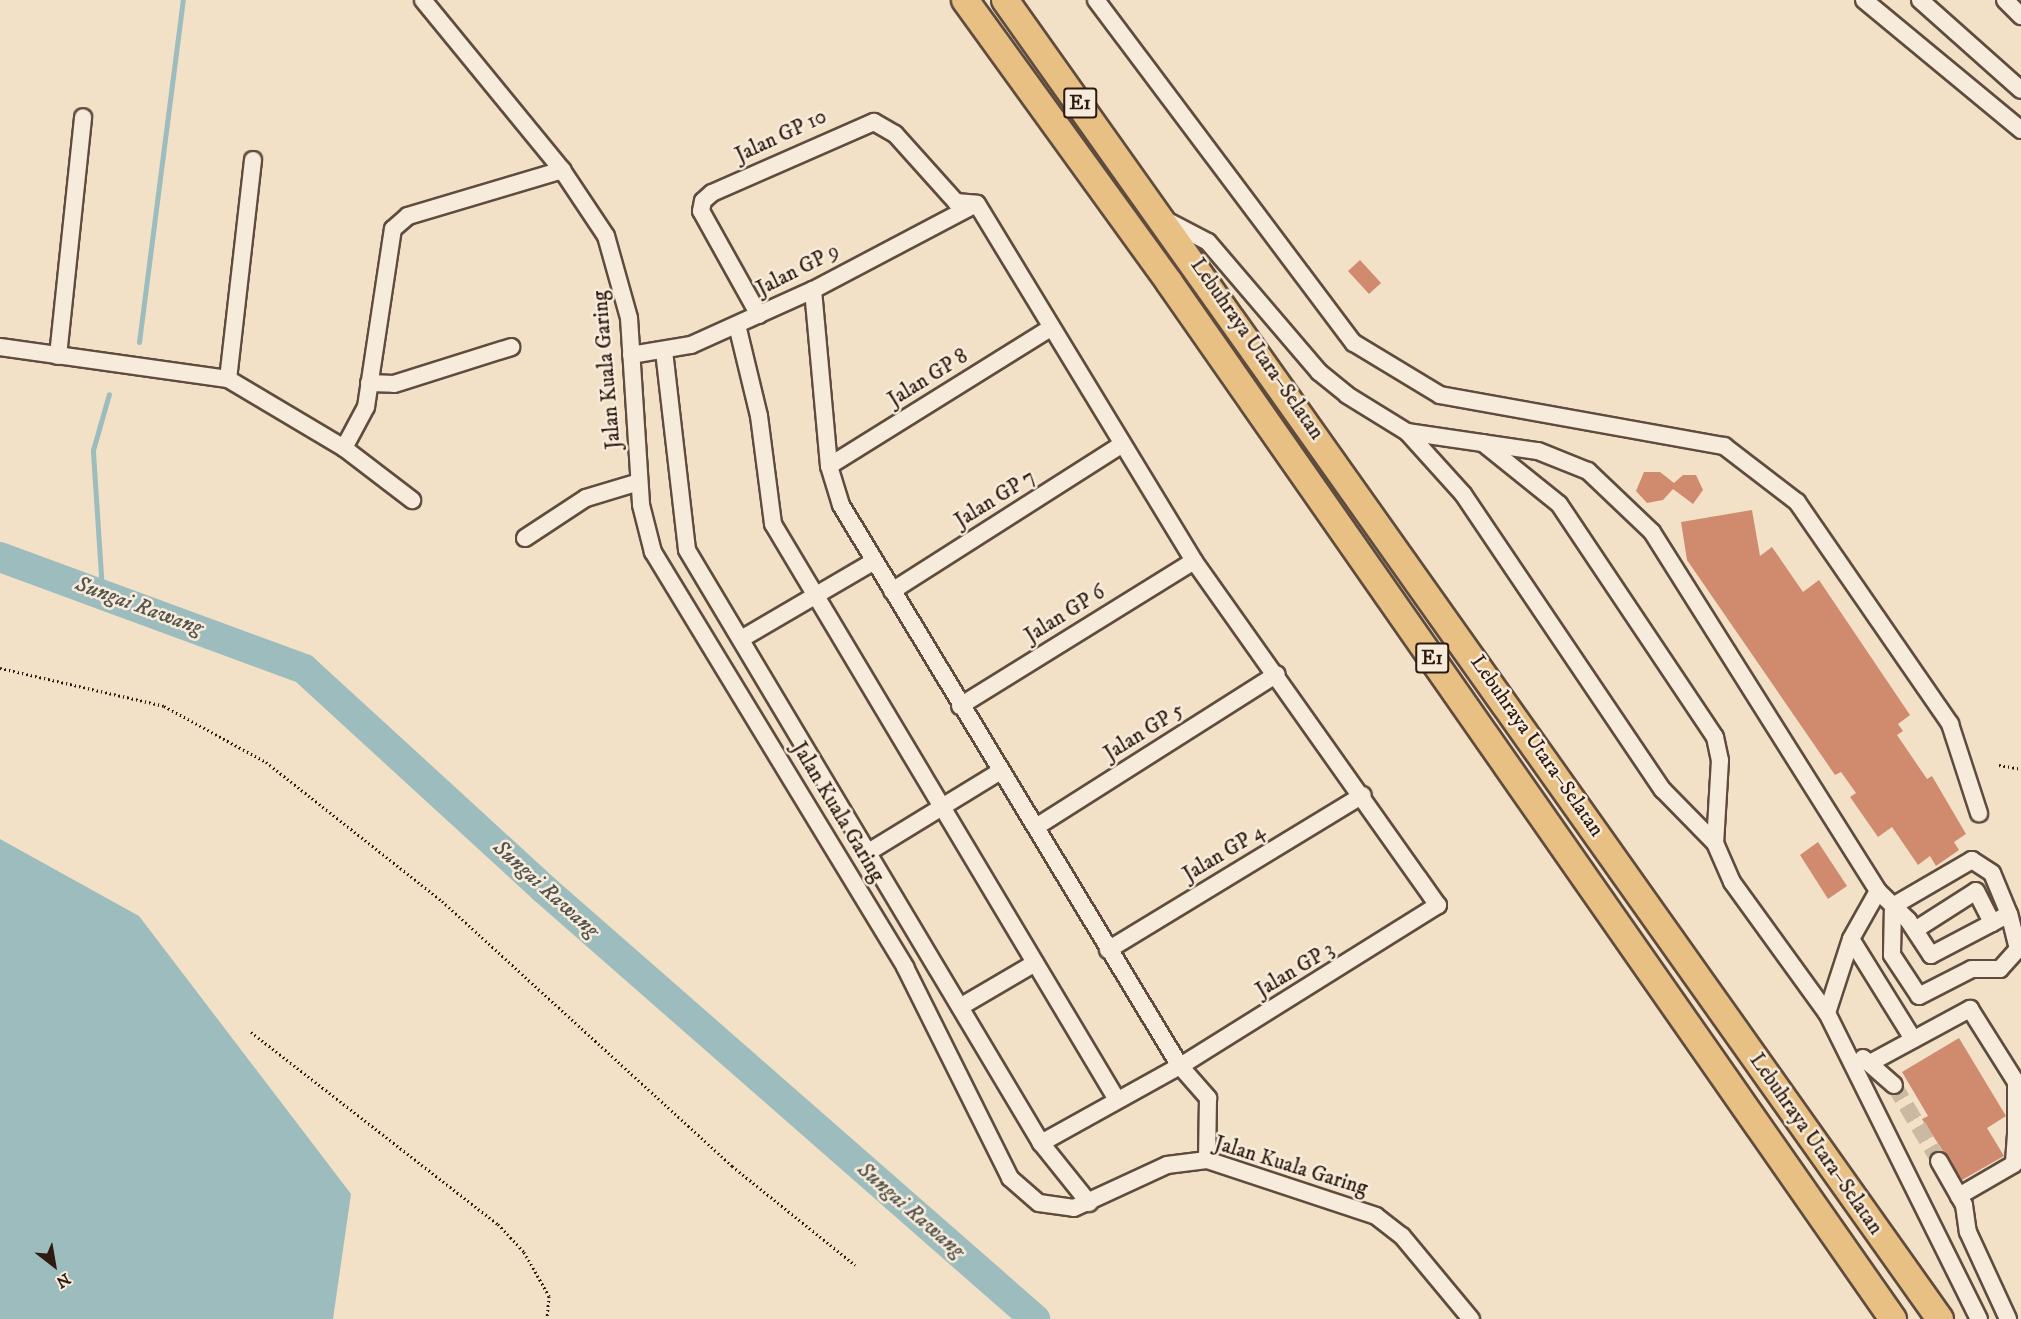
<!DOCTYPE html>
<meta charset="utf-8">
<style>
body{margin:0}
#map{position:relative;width:2021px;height:1319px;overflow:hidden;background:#f2e1c7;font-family:"IM FELL DW Pica",serif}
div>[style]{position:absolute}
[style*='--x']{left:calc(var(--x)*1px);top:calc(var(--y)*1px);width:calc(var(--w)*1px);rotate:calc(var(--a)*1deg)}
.water>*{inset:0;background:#9dbcbd}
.stream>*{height:5px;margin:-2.5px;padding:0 2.5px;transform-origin:2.5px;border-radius:2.5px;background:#9dbcbd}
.river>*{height:30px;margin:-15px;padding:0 15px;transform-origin:15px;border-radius:15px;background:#9dbcbd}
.building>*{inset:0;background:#d08b6f}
.minor-tunnel>*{height:16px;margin-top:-8px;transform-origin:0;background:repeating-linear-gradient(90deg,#cbb9a2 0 16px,transparent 0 24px)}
.path>*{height:3px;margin-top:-1.5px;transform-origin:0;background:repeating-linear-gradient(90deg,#2e1a10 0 1.5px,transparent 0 4.5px)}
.roads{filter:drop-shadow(2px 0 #5f4c3e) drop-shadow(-2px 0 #5f4c3e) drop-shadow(0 2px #5f4c3e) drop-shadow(0 -2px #5f4c3e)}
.minor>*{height:16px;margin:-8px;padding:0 8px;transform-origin:8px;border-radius:8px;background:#f7ecdb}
.highway>*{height:26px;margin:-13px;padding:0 13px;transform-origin:13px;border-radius:13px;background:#e9c084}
span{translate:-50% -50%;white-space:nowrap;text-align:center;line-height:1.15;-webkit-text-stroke:5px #f7ecdb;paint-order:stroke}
.shield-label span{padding:2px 4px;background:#f7ecdb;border:2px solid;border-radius:4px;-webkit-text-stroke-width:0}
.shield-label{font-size:20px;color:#2e1a10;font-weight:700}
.street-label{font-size:21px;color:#2e1a10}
.water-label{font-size:22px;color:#55534d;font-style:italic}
.north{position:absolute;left:24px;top:1235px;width:60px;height:60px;-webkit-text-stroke:4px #f7ecdb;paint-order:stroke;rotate:149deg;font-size:16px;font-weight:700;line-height:24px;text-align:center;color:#2e1a10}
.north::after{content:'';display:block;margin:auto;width:21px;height:27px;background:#2e1a10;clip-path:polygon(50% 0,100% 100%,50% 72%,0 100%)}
</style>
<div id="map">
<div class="water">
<i style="clip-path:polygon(0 839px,139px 916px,351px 1194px,333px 1319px,0 1319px)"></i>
</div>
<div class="stream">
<i style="--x:139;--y:342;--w:345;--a:-82.7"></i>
<i style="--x:102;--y:591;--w:141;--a:-93.7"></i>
<i style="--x:93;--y:450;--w:58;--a:-74.1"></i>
</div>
<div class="river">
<i style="--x:0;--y:557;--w:324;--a:20.2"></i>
<i style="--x:304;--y:669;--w:326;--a:42.5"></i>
<i style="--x:544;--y:889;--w:653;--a:41.21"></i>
</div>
<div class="building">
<i style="clip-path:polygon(1360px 260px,1381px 283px,1369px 294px,1348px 271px)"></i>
<i style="clip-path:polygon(1644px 472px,1660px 472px,1674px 483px,1683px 475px,1696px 475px,1703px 490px,1693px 504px,1673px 489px,1663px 500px,1647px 503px,1636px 491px)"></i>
<i style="clip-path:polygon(1752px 510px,1760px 556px,1772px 547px,1803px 592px,1819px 580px,1910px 715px,1898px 724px,1903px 731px,1897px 735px,1927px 779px,1932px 776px,1966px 834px,1954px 842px,1959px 850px,1936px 866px,1930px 856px,1918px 865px,1892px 827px,1878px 837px,1850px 797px,1856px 793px,1841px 772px,1835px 775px,1687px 560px,1681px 522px)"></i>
<i style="clip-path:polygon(1818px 842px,1847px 886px,1828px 899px,1800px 855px)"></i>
<i style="clip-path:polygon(1959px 1038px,2006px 1116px,1987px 1128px,2004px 1156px,1962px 1180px,1922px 1119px,1928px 1116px,1902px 1072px)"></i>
</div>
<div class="minor-tunnel">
<i style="--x:1894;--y:1085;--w:88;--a:59.4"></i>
</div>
<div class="path">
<i style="--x:0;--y:668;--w:168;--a:13"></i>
<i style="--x:164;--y:706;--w:116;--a:28.8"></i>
<i style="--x:266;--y:762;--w:224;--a:38.3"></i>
<i style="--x:442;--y:901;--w:393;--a:42.4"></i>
<i style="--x:732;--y:1166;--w:158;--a:38.8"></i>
<i style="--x:1999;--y:765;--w:22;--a:10"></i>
<i style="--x:251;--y:1032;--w:313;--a:37.9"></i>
<i style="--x:498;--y:1224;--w:38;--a:47"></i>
<i style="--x:524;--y:1252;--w:51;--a:60.4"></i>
<i style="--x:549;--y:1296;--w:23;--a:95"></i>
</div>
<div class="roads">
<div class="minor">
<i style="--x:423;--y:0;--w:220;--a:50.7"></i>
<i style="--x:562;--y:170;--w:79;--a:56.3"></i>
<i style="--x:606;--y:236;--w:85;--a:74.3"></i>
<i style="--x:629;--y:318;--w:187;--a:86.3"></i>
<i style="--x:641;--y:505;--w:49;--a:75.7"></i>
<i style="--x:653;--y:552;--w:486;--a:58.7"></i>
<i style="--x:905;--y:967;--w:236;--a:63.5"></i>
<i style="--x:1010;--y:1178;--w:38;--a:41"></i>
<i style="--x:1039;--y:1203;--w:35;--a:8"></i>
<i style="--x:1074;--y:1208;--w:102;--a:-24.8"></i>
<i style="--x:1167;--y:1165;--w:40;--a:-7.1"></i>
<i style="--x:1207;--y:1160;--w:178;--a:18.3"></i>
<i style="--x:1376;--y:1216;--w:33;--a:38"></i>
<i style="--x:1402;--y:1236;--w:108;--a:50.3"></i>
<i style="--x:1096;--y:0;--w:429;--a:53.1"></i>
<i style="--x:1354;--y:343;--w:100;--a:31.2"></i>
<i style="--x:1440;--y:395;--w:289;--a:10.2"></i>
<i style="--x:1724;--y:446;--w:92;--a:37.5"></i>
<i style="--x:1797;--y:502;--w:270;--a:55.4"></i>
<i style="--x:1950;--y:724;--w:94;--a:72"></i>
<i style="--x:1864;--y:0;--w:204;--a:39.6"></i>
<i style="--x:1920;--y:0;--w:135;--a:41.7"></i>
<i style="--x:2005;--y:0;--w:23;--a:45"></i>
<i style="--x:253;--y:160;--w:220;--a:96.5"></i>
<i style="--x:228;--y:379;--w:135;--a:30.7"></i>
<i style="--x:344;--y:448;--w:86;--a:37.4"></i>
<i style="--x:977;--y:204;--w:418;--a:58.7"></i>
<i style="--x:1194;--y:561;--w:422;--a:54.7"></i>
<i style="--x:1438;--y:905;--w:304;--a:148"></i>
<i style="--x:1180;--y:1066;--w:159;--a:151"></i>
<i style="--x:1166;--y:220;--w:47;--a:27.6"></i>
<i style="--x:1208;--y:242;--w:171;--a:49.5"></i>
<i style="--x:1319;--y:372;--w:36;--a:39"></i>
<i style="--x:1347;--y:395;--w:70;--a:31.7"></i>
<i style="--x:1407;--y:432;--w:132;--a:8.3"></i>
<i style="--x:1538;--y:451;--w:54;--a:21.8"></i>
<i style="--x:1588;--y:471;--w:88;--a:43.6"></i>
<i style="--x:1652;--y:532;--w:424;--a:57.8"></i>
<i style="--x:1878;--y:891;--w:55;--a:119.4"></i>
<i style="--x:1851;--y:939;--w:78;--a:108"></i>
<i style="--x:1827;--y:1013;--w:342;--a:63.6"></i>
<i style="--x:813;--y:290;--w:177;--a:84.8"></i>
<i style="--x:829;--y:466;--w:41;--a:72.9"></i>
<i style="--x:841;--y:505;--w:655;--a:58.86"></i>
<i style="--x:1180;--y:1066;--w:43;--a:48.8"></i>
<i style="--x:1208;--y:1098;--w:62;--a:90.9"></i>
<i style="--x:759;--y:315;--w:119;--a:-119.1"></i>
<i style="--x:701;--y:211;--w:10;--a:-79"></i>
<i style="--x:703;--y:201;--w:12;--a:-42"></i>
<i style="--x:712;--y:193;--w:177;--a:-23.7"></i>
<i style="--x:874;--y:122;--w:24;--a:30"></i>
<i style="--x:895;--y:134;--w:91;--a:48.1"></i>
<i style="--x:956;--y:202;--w:21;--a:5"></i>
<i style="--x:737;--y:325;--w:94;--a:76.4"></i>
<i style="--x:759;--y:416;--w:109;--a:82.6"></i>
<i style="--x:773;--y:524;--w:669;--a:59.14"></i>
<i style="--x:0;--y:347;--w:230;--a:8"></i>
<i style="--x:664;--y:351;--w:200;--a:83.4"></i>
<i style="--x:687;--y:550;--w:691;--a:59.16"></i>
<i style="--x:1041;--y:1143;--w:77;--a:51.3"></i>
<i style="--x:631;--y:355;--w:61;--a:-9.5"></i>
<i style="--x:691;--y:345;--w:134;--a:-24.3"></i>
<i style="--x:813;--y:290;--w:184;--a:-27.8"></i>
<i style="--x:58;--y:356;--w:240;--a:-84"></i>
<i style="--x:369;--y:383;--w:25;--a:2"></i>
<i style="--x:394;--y:384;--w:123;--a:-17.5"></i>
<i style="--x:1407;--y:432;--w:84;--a:47.9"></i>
<i style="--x:1463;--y:494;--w:357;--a:56"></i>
<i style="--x:1663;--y:790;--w:74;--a:45.5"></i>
<i style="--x:1483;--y:443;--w:97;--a:38.8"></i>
<i style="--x:1559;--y:504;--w:280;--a:56.2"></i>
<i style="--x:1715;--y:737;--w:24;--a:78"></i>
<i style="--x:1720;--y:760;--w:83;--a:93.4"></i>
<i style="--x:1715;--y:843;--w:43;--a:66.4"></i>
<i style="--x:1732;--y:882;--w:162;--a:54.1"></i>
<i style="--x:344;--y:448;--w:47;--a:-61.8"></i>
<i style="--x:366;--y:407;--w:180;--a:-81.4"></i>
<i style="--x:393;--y:229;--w:20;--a:-41"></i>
<i style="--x:408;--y:216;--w:161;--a:-16.6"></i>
<i style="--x:829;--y:466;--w:261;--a:-31.9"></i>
<i style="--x:525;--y:538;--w:73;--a:-33.3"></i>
<i style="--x:586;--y:498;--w:55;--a:-16.8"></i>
<i style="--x:892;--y:591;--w:272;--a:-32.5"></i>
<i style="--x:741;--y:639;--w:153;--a:-30.3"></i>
<i style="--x:960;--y:706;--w:275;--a:-31.8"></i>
<i style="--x:1036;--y:827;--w:285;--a:-32.4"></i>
<i style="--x:867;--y:853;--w:157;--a:-31.5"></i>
<i style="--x:1878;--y:891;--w:42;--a:44"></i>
<i style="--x:1908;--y:920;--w:42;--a:56.7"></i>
<i style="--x:1931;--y:955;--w:88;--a:-27.7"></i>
<i style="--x:2009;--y:914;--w:44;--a:-112.5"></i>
<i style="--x:1992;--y:873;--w:24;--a:-147"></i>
<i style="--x:1972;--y:860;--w:91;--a:149.8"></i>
<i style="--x:1893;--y:906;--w:49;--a:91.2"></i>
<i style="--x:1892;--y:955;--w:49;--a:56.6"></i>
<i style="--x:1919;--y:996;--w:59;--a:-27"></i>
<i style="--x:1972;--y:969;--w:28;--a:0"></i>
<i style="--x:2000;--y:969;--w:27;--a:-48"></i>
<i style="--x:2018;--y:949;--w:36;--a:-104"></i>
<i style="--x:1915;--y:930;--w:72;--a:-32.6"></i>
<i style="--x:1976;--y:891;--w:36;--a:63"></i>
<i style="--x:1851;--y:939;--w:118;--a:58.2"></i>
<i style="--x:1108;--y:950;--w:298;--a:-31.3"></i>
<i style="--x:960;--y:1007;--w:87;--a:-30.4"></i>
<i style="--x:1863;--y:1058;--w:41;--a:41.1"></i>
<i style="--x:1870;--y:1063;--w:114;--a:-28.4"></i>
<i style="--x:1970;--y:1009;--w:86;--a:57.8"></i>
<i style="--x:2016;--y:1082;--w:52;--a:90"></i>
<i style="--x:2016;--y:1134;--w:30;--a:94"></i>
<i style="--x:2014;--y:1164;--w:64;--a:149.8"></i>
<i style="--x:1939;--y:1161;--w:51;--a:60.4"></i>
<i style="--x:1964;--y:1205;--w:27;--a:82"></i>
<i style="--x:1968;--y:1232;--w:96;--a:65.3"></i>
</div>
<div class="highway">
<i style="--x:965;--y:0;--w:348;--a:54.1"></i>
<i style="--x:1169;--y:282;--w:1265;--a:55.08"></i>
<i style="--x:1005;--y:0;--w:1617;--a:54.67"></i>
</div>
</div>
<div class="shield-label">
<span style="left:1080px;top:103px">E1</span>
<span style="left:1432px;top:658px">E1</span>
</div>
<div class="street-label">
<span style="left:781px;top:136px;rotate:-25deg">Jalan GP 10</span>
<span style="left:798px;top:270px;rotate:-27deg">Jalan GP 9</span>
<span style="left:1257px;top:349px;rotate:55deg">Lebuhraya Utara–Selatan</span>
<span style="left:607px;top:370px;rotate:-95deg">Jalan Kuala Garing</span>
<span style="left:928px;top:378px;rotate:-32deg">Jalan GP 8</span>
<span style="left:995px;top:499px;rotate:-32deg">Jalan GP 7</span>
<span style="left:1065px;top:614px;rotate:-32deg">Jalan GP 6</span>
<span style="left:1144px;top:732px;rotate:-32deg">Jalan GP 5</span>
<span style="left:1537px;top:746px;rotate:55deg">Lebuhraya Utara–Selatan</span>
<span style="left:838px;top:812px;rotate:59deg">Jalan Kuala Garing</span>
<span style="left:1224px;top:853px;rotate:-31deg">Jalan GP 4</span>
<span style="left:1295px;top:970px;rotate:-31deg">Jalan GP 3</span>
<span style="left:1816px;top:1144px;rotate:55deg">Lebuhraya Utara–Selatan</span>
<span style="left:1291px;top:1166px;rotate:17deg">Jalan Kuala Garing</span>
</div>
<div class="water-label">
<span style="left:139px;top:606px;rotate:20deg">Sungai Rawang</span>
<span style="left:546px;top:889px;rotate:42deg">Sungai Rawang</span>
<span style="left:911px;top:1210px;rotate:41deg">Sungai Rawang</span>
</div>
<div class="north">N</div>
</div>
